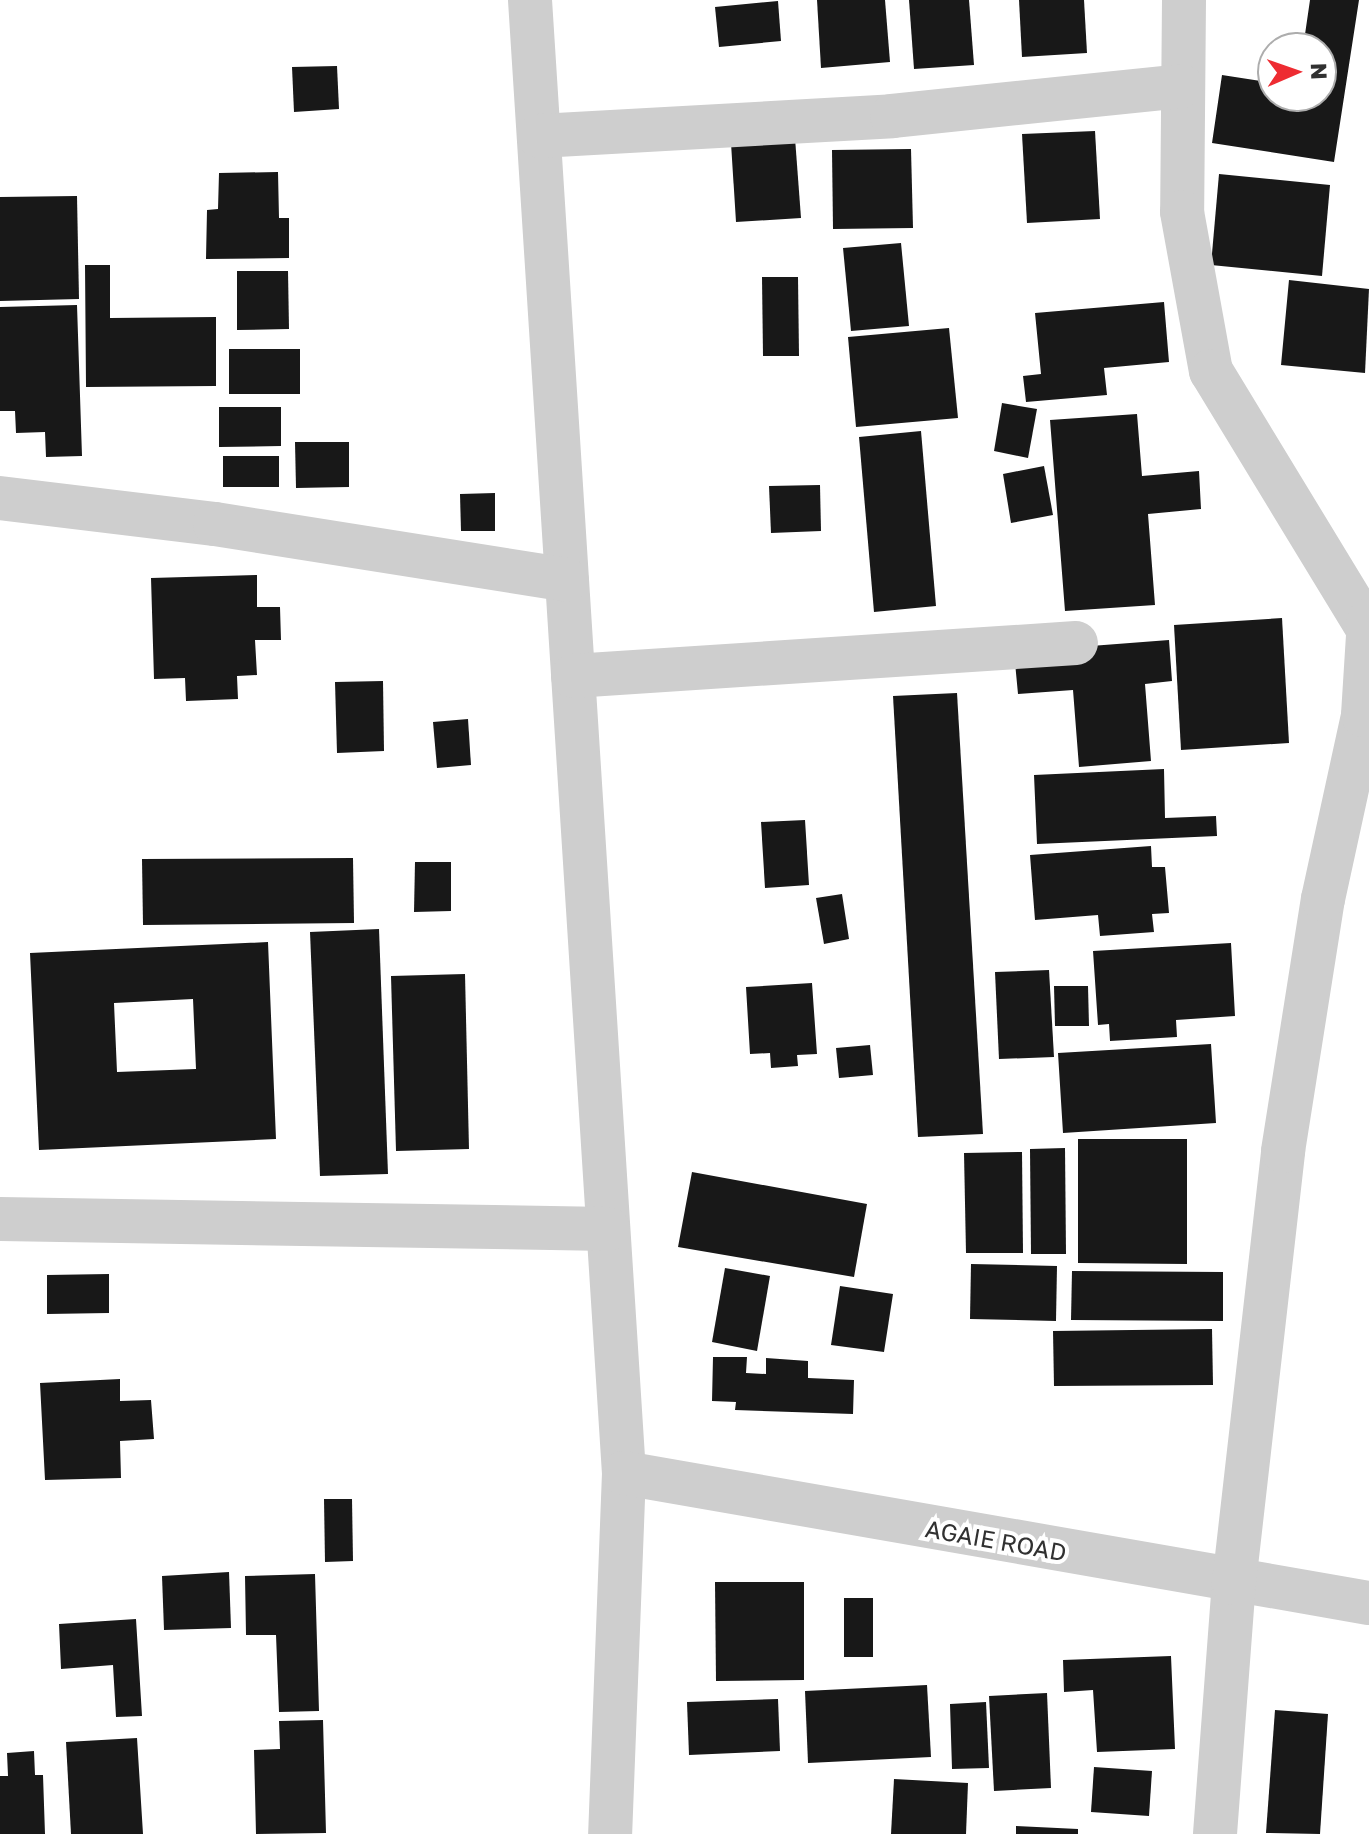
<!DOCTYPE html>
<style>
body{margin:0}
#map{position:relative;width:1369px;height:1834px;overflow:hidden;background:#fff;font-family:"Golos Text",sans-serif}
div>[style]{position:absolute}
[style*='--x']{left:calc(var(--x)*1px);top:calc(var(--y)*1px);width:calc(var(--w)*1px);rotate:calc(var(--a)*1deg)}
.building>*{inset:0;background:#181818}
.minor>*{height:44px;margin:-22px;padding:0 22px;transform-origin:22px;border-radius:22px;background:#cecece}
span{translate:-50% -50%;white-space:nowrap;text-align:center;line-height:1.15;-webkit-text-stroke:8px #fff;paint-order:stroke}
.street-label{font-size:24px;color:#313131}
.north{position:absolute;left:1257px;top:32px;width:80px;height:80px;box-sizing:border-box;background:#fff;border:2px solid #adadad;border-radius:50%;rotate:88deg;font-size:22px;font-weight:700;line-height:32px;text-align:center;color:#313131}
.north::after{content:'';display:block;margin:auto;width:28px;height:36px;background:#ee2c32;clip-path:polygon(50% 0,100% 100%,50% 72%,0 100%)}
</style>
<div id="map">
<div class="building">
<i style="clip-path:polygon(817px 0,885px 0,890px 62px,821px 68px)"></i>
<i style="clip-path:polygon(909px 0,969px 0,974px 65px,914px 69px)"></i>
<i style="clip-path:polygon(1019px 0,1084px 0,1087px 53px,1022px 57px)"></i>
<i style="clip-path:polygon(1310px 0,1359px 0,1334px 162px,1212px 143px,1222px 75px,1273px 83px,1273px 96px,1321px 96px,1321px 48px,1303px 48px)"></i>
<i style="clip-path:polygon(778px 1px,781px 41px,719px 47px,715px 7px)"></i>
<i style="clip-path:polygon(337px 66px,339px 109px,294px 112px,292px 67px)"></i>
<i style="clip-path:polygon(1095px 131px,1100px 219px,1027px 223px,1022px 134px)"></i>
<i style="clip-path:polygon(795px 138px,801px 218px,736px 222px,731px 143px)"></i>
<i style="clip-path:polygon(911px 149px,913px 228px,833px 229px,832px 150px)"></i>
<i style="clip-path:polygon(278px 172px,279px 218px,289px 218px,289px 258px,206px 259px,207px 210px,218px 209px,219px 173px)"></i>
<i style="clip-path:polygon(1219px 174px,1330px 185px,1322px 276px,1211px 265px)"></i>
<i style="clip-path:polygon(77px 196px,79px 299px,0 301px,0 197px)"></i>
<i style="clip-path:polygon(901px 243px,909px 326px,851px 331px,843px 248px)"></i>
<i style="clip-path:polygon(85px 265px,110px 265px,110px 318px,216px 317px,216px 386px,86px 387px)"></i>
<i style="clip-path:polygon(237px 271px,288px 271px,289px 329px,237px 330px)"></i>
<i style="clip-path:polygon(762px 277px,798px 277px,799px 356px,763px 356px)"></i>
<i style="clip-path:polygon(1289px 280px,1369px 289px,1365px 373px,1281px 365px)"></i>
<i style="clip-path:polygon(1164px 302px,1169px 362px,1104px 368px,1107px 395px,1026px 402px,1023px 376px,1041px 374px,1035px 313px)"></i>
<i style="clip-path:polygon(77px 305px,82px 456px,46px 457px,45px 432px,16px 433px,15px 411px,0 411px,0 307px)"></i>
<i style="clip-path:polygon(949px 328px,958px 418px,856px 427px,848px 337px)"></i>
<i style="clip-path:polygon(229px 349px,300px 349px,300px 394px,229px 394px)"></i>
<i style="clip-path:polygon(1002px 403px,1037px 409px,1028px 458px,994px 451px)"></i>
<i style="clip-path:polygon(219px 407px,281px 407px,281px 446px,219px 447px)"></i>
<i style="clip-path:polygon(1137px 414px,1142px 476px,1199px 471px,1201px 509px,1148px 514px,1155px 605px,1065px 611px,1050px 420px)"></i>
<i style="clip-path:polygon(921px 431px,936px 606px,874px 612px,859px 437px)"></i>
<i style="clip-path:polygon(295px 442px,349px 442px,349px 487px,296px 488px)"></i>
<i style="clip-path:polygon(223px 456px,279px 456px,279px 487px,223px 487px)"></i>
<i style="clip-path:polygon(1044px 466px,1053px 515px,1011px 523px,1003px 474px)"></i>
<i style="clip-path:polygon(820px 485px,821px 531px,771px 533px,769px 486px)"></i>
<i style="clip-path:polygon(495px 493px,495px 531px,461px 531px,460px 494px)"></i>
<i style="clip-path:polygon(257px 575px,257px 607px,280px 607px,281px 640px,255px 640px,257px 675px,237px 676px,238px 699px,186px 701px,185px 678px,154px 679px,151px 578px)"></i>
<i style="clip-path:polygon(1282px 618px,1289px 743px,1181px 750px,1174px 625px)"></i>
<i style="clip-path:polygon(1169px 640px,1172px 681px,1145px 684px,1151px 761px,1079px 767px,1073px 690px,1018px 694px,1014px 652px)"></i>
<i style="clip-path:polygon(383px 681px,384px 751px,337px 753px,335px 682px)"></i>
<i style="clip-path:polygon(957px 693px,983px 1134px,918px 1137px,893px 696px)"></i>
<i style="clip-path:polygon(468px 719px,471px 765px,437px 768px,433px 722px)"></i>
<i style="clip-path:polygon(1164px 769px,1165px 818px,1216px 816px,1217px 836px,1037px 844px,1034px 775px)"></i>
<i style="clip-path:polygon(805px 820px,809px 885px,765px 888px,761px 822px)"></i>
<i style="clip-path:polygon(1151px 846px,1152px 867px,1165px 867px,1169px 913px,1152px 914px,1154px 932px,1100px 936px,1098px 915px,1035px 920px,1030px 855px)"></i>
<i style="clip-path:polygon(353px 858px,354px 923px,143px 925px,142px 859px)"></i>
<i style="clip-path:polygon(415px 862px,451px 862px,451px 911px,414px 912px)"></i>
<i style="clip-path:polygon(842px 894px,849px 939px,824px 944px,816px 898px)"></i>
<i style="clip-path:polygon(379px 929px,388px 1174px,320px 1176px,310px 932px)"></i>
<i style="clip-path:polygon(evenodd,268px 942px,276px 1139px,39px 1150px,30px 953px,268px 942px,193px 999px,196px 1069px,117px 1072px,114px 1003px,193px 999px)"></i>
<i style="clip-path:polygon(1231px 943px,1235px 1016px,1176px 1020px,1177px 1037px,1110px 1041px,1109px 1024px,1098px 1025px,1093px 951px)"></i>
<i style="clip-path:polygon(1049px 970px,1054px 1057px,999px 1059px,995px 972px)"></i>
<i style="clip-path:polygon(465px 974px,469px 1149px,396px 1151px,391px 976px)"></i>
<i style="clip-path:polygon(812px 983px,817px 1054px,797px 1055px,798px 1066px,771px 1068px,770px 1053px,750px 1054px,746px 987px)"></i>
<i style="clip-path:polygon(1054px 986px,1088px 986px,1089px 1026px,1055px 1026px)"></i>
<i style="clip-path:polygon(1211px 1044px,1216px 1123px,1063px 1133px,1058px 1053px)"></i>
<i style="clip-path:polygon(870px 1045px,873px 1075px,839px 1078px,836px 1048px)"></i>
<i style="clip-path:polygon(1078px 1139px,1187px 1139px,1187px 1264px,1078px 1263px)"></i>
<i style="clip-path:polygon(1065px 1148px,1066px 1254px,1031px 1254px,1030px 1149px)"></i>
<i style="clip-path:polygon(1022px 1152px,1023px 1253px,966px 1253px,964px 1153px)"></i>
<i style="clip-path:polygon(692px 1172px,867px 1204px,854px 1277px,678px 1247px)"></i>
<i style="clip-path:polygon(971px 1264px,1057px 1266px,1056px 1321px,970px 1319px)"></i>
<i style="clip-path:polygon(725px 1268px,770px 1276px,757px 1351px,712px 1342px)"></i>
<i style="clip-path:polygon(1072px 1271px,1223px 1272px,1223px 1321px,1071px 1320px)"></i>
<i style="clip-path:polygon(109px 1274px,109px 1313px,47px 1314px,47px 1275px)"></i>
<i style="clip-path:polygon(840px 1286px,893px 1294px,884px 1352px,831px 1345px)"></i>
<i style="clip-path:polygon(1212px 1329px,1213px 1385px,1054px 1386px,1053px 1331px)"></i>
<i style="clip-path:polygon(713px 1357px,747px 1357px,746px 1373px,766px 1374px,766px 1358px,808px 1361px,808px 1378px,854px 1380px,853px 1414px,735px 1410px,736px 1402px,712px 1401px)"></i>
<i style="clip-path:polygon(120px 1379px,120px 1401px,151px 1400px,154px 1439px,120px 1441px,121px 1478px,45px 1480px,40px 1383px)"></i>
<i style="clip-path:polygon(324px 1499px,352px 1499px,353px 1561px,325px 1562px)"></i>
<i style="clip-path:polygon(229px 1572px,231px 1628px,164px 1630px,162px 1576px)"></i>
<i style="clip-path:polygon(315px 1574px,319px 1711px,279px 1712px,276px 1635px,246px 1635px,245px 1576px)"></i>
<i style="clip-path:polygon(715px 1582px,804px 1582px,804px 1680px,716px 1681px)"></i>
<i style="clip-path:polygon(844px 1598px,873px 1598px,873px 1657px,844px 1657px)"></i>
<i style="clip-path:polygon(136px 1619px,142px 1716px,116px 1717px,113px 1665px,61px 1669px,59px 1624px)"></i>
<i style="clip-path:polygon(1171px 1656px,1175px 1749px,1097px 1752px,1093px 1690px,1064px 1692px,1063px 1660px)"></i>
<i style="clip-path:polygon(927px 1685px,931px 1757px,808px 1763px,805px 1691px)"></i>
<i style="clip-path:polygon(1047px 1693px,1051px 1788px,994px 1791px,989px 1696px)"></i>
<i style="clip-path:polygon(778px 1699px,780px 1751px,689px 1755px,687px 1702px)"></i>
<i style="clip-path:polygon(986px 1702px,989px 1768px,952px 1769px,950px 1704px)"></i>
<i style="clip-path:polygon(1275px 1710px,1328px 1714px,1320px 1834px,1266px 1833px)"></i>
<i style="clip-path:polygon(323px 1720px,326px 1833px,256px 1834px,254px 1750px,280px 1749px,279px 1721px)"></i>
<i style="clip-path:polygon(137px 1738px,143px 1834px,71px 1834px,66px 1742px)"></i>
<i style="clip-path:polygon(34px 1751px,35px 1775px,43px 1775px,45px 1834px,0 1834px,0 1776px,8px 1776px,7px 1753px)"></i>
<i style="clip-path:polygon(1094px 1767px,1152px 1771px,1149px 1816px,1091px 1812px)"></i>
<i style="clip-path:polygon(894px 1779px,968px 1783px,966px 1834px,891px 1834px)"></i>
<i style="clip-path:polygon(1016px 1826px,1078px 1829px,1078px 1834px,1016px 1834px)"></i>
</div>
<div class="minor">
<i style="--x:530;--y:0;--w:1476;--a:86.35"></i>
<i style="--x:624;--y:1473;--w:361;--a:92.2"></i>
<i style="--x:1184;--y:0;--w:212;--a:90.5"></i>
<i style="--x:1182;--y:212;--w:162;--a:79.7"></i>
<i style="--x:1211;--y:371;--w:298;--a:58.7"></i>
<i style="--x:539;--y:136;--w:354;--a:-3.2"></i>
<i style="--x:892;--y:116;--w:291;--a:-5.9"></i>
<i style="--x:0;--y:498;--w:217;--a:6.9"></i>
<i style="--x:215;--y:524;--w:356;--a:9"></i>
<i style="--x:573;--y:676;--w:504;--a:-3.75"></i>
<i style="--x:0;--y:1219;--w:608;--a:0.94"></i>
<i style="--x:624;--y:1473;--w:756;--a:9.9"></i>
<i style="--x:1215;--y:1834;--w:252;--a:-85.7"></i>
<i style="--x:1234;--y:1583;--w:435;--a:-83.5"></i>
<i style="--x:1283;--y:1151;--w:255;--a:-81"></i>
<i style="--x:1323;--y:899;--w:188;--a:-77.7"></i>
<i style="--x:1363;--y:715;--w:95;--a:-86.4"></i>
</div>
<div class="street-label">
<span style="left:996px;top:1540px;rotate:10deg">AGAIE ROAD</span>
</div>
<div class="north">N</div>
</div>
